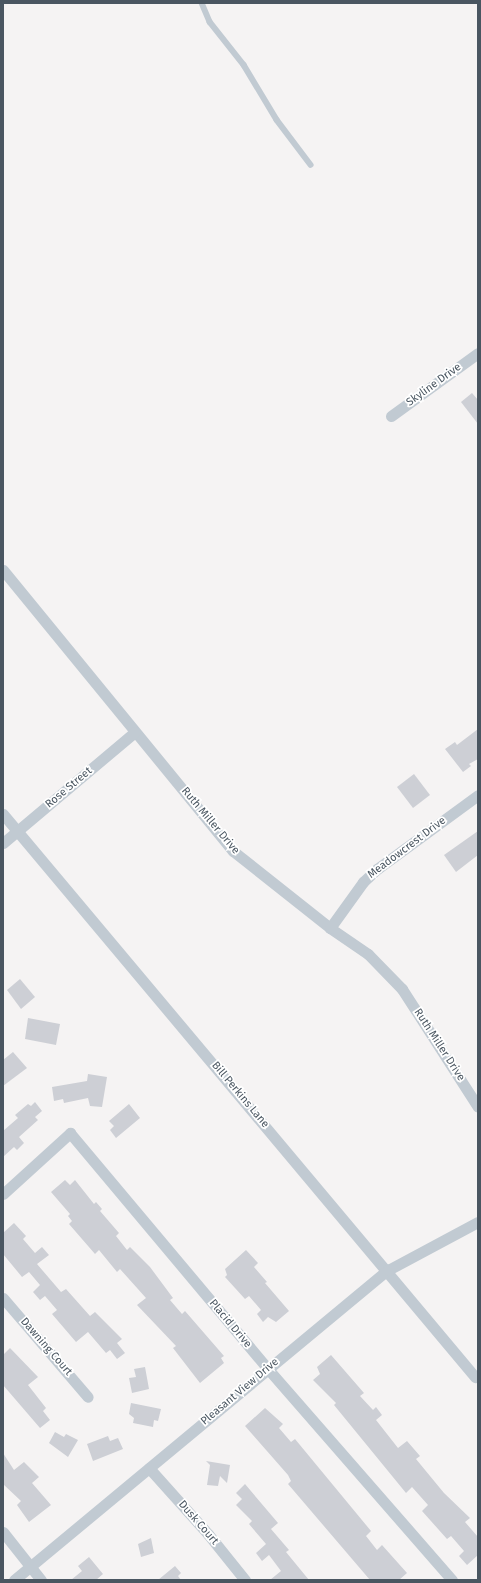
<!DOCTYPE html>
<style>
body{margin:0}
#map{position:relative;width:481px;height:1583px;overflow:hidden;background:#f5f3f3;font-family:"Fira Sans",sans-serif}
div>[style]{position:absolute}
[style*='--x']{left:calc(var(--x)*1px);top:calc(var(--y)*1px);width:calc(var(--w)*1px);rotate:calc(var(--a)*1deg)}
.building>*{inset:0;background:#cdcfd5}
.lane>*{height:5.5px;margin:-2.75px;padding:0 2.75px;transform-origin:2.75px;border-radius:2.75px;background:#c1cad2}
.street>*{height:11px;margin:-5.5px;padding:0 5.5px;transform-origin:5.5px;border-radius:5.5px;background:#c1cad2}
span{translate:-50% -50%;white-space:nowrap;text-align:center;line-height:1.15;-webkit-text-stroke:3.5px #fff;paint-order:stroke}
.street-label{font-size:11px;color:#4a5661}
.frame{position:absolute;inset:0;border:4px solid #4a5661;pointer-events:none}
</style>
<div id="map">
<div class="building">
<i style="clip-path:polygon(472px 393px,478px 400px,478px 424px,461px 402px)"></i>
<i style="clip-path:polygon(478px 729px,478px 759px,469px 764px,471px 766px,463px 772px,445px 749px,455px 742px,457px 745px)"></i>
<i style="clip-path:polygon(414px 774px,430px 795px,413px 808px,397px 787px)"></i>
<i style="clip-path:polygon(478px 831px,478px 855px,456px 872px,444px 855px)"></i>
<i style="clip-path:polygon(20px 979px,35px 997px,21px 1009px,7px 990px)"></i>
<i style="clip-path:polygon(28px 1018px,60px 1024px,56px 1045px,25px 1039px)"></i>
<i style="clip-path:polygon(13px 1052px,27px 1068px,3px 1086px,3px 1060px)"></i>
<i style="clip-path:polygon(88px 1074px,107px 1077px,102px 1107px,90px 1106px,88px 1098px,64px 1103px,63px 1099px,54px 1101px,52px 1087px,87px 1081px)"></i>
<i style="clip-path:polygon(35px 1102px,42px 1111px,35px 1117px,38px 1120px,19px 1137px,24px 1143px,17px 1150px,14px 1147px,3px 1157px,3px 1131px,18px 1118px,15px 1115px,28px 1104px,31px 1106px)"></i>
<i style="clip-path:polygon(129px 1104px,140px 1118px,116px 1138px,110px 1130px,114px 1126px,109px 1121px)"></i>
<i style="clip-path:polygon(65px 1180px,70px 1185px,75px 1180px,94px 1204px,96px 1202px,102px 1209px,100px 1211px,119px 1233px,116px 1236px,127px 1250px,130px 1247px,150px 1267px,173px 1298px,170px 1300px,182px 1314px,185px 1311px,224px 1356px,221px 1358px,224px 1363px,200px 1383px,173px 1348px,176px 1346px,137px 1305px,146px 1298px,120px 1269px,117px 1272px,99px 1250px,95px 1254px,69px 1224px,72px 1221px,68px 1216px,70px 1214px,51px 1192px)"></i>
<i style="clip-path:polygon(14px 1223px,26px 1236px,23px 1239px,35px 1253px,42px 1247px,49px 1255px,37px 1264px,61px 1292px,66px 1289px,90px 1316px,95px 1312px,122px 1339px,117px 1343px,125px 1353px,117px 1359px,110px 1350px,106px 1353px,88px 1332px,76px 1342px,52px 1314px,57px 1310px,45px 1296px,40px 1300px,33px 1292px,40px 1285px,29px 1272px,22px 1277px,3px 1254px,3px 1233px)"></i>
<i style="clip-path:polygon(246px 1250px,258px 1263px,254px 1267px,267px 1282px,265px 1283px,289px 1311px,276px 1322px,268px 1317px,263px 1322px,257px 1314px,261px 1310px,249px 1296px,245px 1299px,225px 1277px,227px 1275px,225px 1269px)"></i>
<i style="clip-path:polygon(10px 1348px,38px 1377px,28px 1385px,46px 1408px,43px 1411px,50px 1420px,40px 1428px,3px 1385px,3px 1355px)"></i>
<i style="clip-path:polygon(331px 1355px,364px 1393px,360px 1396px,373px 1410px,376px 1407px,382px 1415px,376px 1420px,398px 1448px,407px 1441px,420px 1456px,416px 1459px,444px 1493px,470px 1518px,465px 1522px,478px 1537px,478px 1555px,467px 1565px,459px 1556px,464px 1551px,451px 1536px,447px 1539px,422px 1511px,428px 1505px,412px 1487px,406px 1493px,334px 1405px,336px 1403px,313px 1380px,320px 1374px,317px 1367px)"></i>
<i style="clip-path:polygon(145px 1367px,149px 1389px,132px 1393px,129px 1378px,136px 1377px,134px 1369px)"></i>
<i style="clip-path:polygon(131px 1403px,161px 1409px,158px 1421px,154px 1420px,153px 1427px,133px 1423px,134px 1418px,129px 1414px)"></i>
<i style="clip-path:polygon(265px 1408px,283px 1424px,279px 1428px,291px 1442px,295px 1439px,371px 1531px,366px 1536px,377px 1550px,382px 1545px,407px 1573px,399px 1580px,370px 1580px,288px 1484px,291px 1481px,288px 1475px,245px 1426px)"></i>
<i style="clip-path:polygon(55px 1432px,64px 1437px,66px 1434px,78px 1440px,68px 1457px,49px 1443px)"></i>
<i style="clip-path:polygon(108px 1436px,110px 1441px,118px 1438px,123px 1449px,93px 1461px,87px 1444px)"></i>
<i style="clip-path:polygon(3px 1453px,14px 1470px,24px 1462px,39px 1477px,32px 1483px,51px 1505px,29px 1522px,17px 1505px,21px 1501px,3px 1484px)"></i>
<i style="clip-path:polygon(206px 1461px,230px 1465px,227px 1483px,220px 1476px,218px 1486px,207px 1485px,210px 1465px)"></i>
<i style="clip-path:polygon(245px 1484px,278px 1523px,271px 1529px,289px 1550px,286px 1552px,309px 1580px,270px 1580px,281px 1571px,269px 1555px,262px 1561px,256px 1553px,266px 1544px,249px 1524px,252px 1521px,236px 1505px,242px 1499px,236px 1493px)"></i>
<i style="clip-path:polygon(151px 1538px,154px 1553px,141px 1557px,138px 1544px)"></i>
<i style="clip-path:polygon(89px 1557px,103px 1574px,96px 1580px,71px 1580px,82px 1571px,78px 1566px)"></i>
<i style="clip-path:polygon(175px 1566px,181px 1573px,178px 1576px,181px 1580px,158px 1580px)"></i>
</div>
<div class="lane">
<i style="--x:202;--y:3;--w:21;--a:67"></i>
<i style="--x:210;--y:22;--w:55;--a:51.7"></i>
<i style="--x:244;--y:65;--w:64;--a:59"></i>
<i style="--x:277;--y:120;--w:56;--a:52.9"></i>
</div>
<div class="street">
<i style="--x:391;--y:416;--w:107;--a:-35.9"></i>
<i style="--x:3;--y:570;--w:363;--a:50.7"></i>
<i style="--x:233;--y:851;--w:124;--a:38.4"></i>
<i style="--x:330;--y:928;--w:46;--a:34.4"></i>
<i style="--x:368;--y:954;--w:49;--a:45.8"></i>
<i style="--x:402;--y:989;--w:140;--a:57.2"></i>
<i style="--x:3;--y:814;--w:735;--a:50.02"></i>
<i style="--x:3;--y:843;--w:172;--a:-40.1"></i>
<i style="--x:330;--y:928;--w:57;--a:-54.3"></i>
<i style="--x:363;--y:882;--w:19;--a:-43"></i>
<i style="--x:377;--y:869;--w:125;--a:-36.2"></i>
<i style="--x:3;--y:1194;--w:91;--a:-42.3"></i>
<i style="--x:70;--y:1133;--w:308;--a:50"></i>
<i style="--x:268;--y:1369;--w:280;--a:48.9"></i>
<i style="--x:3;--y:1298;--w:130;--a:49.4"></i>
<i style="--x:149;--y:1468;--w:89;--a:48.2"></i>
<i style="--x:208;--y:1534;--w:59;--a:51.2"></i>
<i style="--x:3;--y:1532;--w:61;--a:51.6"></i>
<i style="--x:14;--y:1580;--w:486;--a:-39.7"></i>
<i style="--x:388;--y:1270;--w:102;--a:-28.1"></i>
</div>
<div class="street-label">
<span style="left:434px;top:385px;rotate:-36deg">Skyline Drive</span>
<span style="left:69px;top:788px;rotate:-40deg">Rose Street</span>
<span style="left:210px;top:821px;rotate:50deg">Ruth Miller Drive</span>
<span style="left:407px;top:848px;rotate:-37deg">Meadowcrest Drive</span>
<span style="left:439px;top:1045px;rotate:57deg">Ruth Miller Drive</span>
<span style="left:240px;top:1095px;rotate:50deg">Bill Perkins Lane</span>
<span style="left:230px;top:1324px;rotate:50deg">Placid Drive</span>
<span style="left:46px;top:1347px;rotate:49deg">Dawning Court</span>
<span style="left:240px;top:1392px;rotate:-40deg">Pleasant View Drive</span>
<span style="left:198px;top:1523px;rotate:49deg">Dusk Court</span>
</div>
<div class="frame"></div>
</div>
